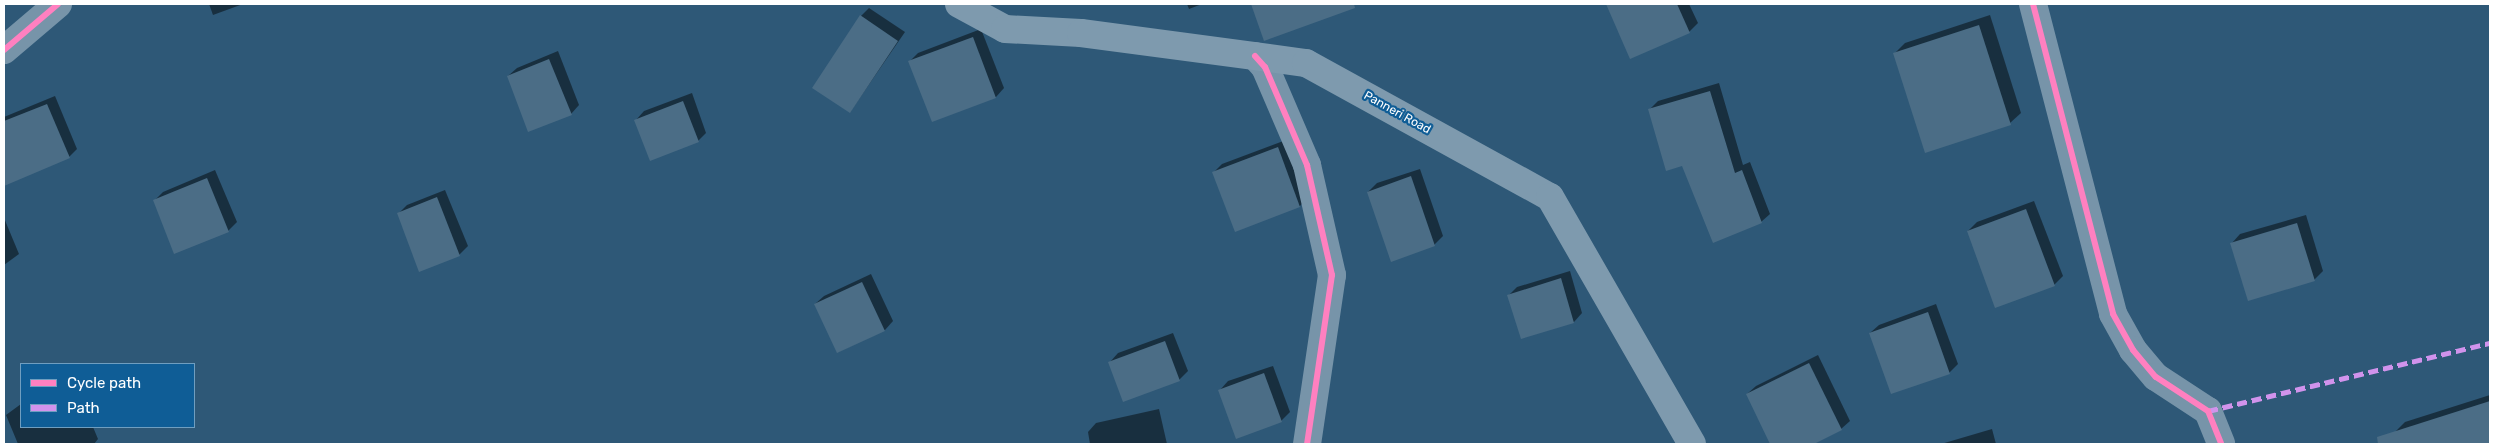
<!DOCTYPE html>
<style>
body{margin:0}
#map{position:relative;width:2494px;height:448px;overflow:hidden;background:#2e5877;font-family:Rubik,sans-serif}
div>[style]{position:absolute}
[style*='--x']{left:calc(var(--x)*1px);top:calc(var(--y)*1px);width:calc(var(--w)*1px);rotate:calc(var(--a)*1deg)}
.shadow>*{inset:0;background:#0007}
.building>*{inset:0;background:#4b6d86}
.minor>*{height:28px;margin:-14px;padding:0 14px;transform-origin:14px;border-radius:14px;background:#7794a9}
.secondary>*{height:28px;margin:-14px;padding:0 14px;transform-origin:14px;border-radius:14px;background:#7e9aae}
.quiet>*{height:5px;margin-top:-2.5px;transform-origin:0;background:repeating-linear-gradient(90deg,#d193ec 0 10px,transparent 0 15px)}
.cycleway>*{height:6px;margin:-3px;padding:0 3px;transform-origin:3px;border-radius:3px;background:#ff80c0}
span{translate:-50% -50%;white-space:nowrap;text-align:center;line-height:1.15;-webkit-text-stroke:4.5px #0f5d96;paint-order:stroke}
.street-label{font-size:12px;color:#fff}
.frame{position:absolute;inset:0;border:5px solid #fff;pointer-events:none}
.legend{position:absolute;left:20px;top:363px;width:175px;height:65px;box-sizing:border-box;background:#0f5d96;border:1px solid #6f9ec0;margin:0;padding:6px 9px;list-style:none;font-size:15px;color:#fff}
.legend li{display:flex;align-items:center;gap:10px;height:25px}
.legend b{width:25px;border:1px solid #6f9ec0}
</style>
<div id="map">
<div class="shadow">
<i style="clip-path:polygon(209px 4px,243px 4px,213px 15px)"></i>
<i style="clip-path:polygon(1187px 4px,1202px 4px,1189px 9px)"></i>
<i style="clip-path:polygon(1252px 4px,1336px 4px,1337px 8px,1264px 39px)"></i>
<i style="clip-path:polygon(1608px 4px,1689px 4px,1698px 23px,1689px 32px,1631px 57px)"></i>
<i style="clip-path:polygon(869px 8px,905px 32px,850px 112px,861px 16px)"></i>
<i style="clip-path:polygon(1990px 15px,2021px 113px,2010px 123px,1894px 54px,1905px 43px)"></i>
<i style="clip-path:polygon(981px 29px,1004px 88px,996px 97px,932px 120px,910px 61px,918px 53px)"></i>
<i style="clip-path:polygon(558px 51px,579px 105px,571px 114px,508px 76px,517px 68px)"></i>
<i style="clip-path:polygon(1719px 83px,1743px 165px,1750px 162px,1770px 214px,1761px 222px,1683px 165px,1650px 109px,1658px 101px)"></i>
<i style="clip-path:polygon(692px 93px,706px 133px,698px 141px,636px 120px,644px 111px)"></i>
<i style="clip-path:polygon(55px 96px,77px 149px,69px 157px,13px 181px,4px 160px,4px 117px)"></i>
<i style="clip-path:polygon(1286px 140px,1308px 197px,1300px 206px,1236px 230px,1214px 172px,1222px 164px)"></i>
<i style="clip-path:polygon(1420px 169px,1443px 236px,1434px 245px,1368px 192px,1377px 183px)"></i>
<i style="clip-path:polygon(215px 170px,237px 222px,228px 231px,154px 201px,163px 192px)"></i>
<i style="clip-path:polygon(445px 190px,468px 246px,459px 255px,398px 214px,407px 205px)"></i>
<i style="clip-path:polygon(2034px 201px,2063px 276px,2054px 285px,1968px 231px,1977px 222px)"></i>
<i style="clip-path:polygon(2306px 215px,2323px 271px,2314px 280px,2232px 243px,2240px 234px)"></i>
<i style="clip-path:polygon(4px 218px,19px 254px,4px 265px)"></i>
<i style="clip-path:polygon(1570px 271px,1582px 313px,1574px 322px,1509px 295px,1517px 287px)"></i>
<i style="clip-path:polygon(871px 274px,893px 321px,885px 330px,838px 352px,815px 304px,824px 296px)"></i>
<i style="clip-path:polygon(1936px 304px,1958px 364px,1949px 373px,1870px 333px,1879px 325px)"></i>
<i style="clip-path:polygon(1173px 333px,1188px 371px,1179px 380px,1110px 362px,1118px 353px)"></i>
<i style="clip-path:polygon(1818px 355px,1850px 421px,1841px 429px,1811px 444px,1772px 444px,1747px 394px,1756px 386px)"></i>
<i style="clip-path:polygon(1273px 366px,1290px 412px,1281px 421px,1220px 390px,1228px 381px)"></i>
<i style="clip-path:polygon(2490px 395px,2490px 444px,2398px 444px,2394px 433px,2405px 422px)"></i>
<i style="clip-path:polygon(21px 404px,21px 427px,93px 427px,98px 439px,94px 444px,18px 444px,6px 415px)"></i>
<i style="clip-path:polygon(1159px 409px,1167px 444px,1090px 444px,1088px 432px,1096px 423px)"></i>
<i style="clip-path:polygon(1992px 429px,1996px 444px,1941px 444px)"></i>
</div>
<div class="building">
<i style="clip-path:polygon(1251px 4px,1354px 4px,1355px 8px,1264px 41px)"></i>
<i style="clip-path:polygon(1606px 4px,1677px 4px,1690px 33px,1630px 59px)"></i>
<i style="clip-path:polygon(860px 15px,898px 41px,850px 113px,812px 88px)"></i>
<i style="clip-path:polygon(1979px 25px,2011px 125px,1925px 153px,1893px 53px)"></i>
<i style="clip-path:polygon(973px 37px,996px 98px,932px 122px,908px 61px)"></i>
<i style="clip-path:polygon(549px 59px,572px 115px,528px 132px,507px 76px)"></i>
<i style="clip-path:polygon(1710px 91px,1735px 173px,1742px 170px,1762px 223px,1713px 243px,1682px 166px,1666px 171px,1648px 109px)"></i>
<i style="clip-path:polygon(683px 101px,699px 142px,650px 161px,634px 120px)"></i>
<i style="clip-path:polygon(47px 104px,70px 158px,4px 186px,4px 121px)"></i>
<i style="clip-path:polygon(1278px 147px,1300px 207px,1235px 232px,1212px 172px)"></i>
<i style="clip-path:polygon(1411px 176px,1435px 246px,1391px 262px,1367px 192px)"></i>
<i style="clip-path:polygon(207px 178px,229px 232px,174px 254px,153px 200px)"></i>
<i style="clip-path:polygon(437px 197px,460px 256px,419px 272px,397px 213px)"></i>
<i style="clip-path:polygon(2026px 209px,2055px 286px,1995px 308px,1967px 231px)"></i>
<i style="clip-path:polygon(2297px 223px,2315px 281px,2248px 301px,2230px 243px)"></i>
<i style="clip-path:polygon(1561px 278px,1574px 323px,1521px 339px,1507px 295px)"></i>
<i style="clip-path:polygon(862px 282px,885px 331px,837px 353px,814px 304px)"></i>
<i style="clip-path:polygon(1928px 312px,1950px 374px,1891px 394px,1869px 333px)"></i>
<i style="clip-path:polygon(1165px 341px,1180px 381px,1123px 402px,1108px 362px)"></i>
<i style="clip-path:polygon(1809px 363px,1842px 430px,1814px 444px,1770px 444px,1746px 394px)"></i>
<i style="clip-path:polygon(1264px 373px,1282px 422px,1236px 439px,1218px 390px)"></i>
<i style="clip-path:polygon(2490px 401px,2490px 444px,2378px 444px,2377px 437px)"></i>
</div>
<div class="minor">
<i style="--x:2033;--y:4;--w:320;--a:75.5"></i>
<i style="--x:2113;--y:314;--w:41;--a:60.9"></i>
<i style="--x:2133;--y:350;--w:35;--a:50"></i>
<i style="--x:2156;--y:377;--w:62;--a:33.2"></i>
<i style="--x:2208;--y:411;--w:35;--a:68"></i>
<i style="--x:4;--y:50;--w:71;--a:-40.4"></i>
<i style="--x:1255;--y:56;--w:15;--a:48"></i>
<i style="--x:1265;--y:67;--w:107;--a:66.8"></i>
<i style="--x:1307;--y:165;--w:113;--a:77.2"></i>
<i style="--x:1332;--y:275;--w:171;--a:98.4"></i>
</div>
<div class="secondary">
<i style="--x:959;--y:4;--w:52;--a:28.5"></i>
<i style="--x:1005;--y:29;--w:76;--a:3"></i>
<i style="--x:1081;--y:33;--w:227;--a:7.6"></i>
<i style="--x:1306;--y:63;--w:278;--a:28.8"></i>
<i style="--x:1550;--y:197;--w:285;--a:60.1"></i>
</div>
<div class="quiet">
<i style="--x:2208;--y:411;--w:290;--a:-13.6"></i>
</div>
<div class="cycleway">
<i style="--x:2033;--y:4;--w:320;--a:75.5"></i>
<i style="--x:2113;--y:314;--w:41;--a:60.9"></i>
<i style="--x:2133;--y:350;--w:35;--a:50"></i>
<i style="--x:2156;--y:377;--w:62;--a:33.2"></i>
<i style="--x:2208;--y:411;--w:35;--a:68"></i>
<i style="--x:4;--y:50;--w:71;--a:-40.4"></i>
<i style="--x:1255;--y:56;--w:15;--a:48"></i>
<i style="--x:1265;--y:67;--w:107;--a:66.8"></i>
<i style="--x:1307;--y:165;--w:113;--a:77.2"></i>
<i style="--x:1332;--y:275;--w:171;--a:98.4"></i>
</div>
<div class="street-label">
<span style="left:1397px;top:113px;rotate:29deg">Panneri Road</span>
</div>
<div class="frame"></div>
<ul class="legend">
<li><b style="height:6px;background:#ff80c0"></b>Cycle path</li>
<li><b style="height:6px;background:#d193ec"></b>Path</li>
</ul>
</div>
